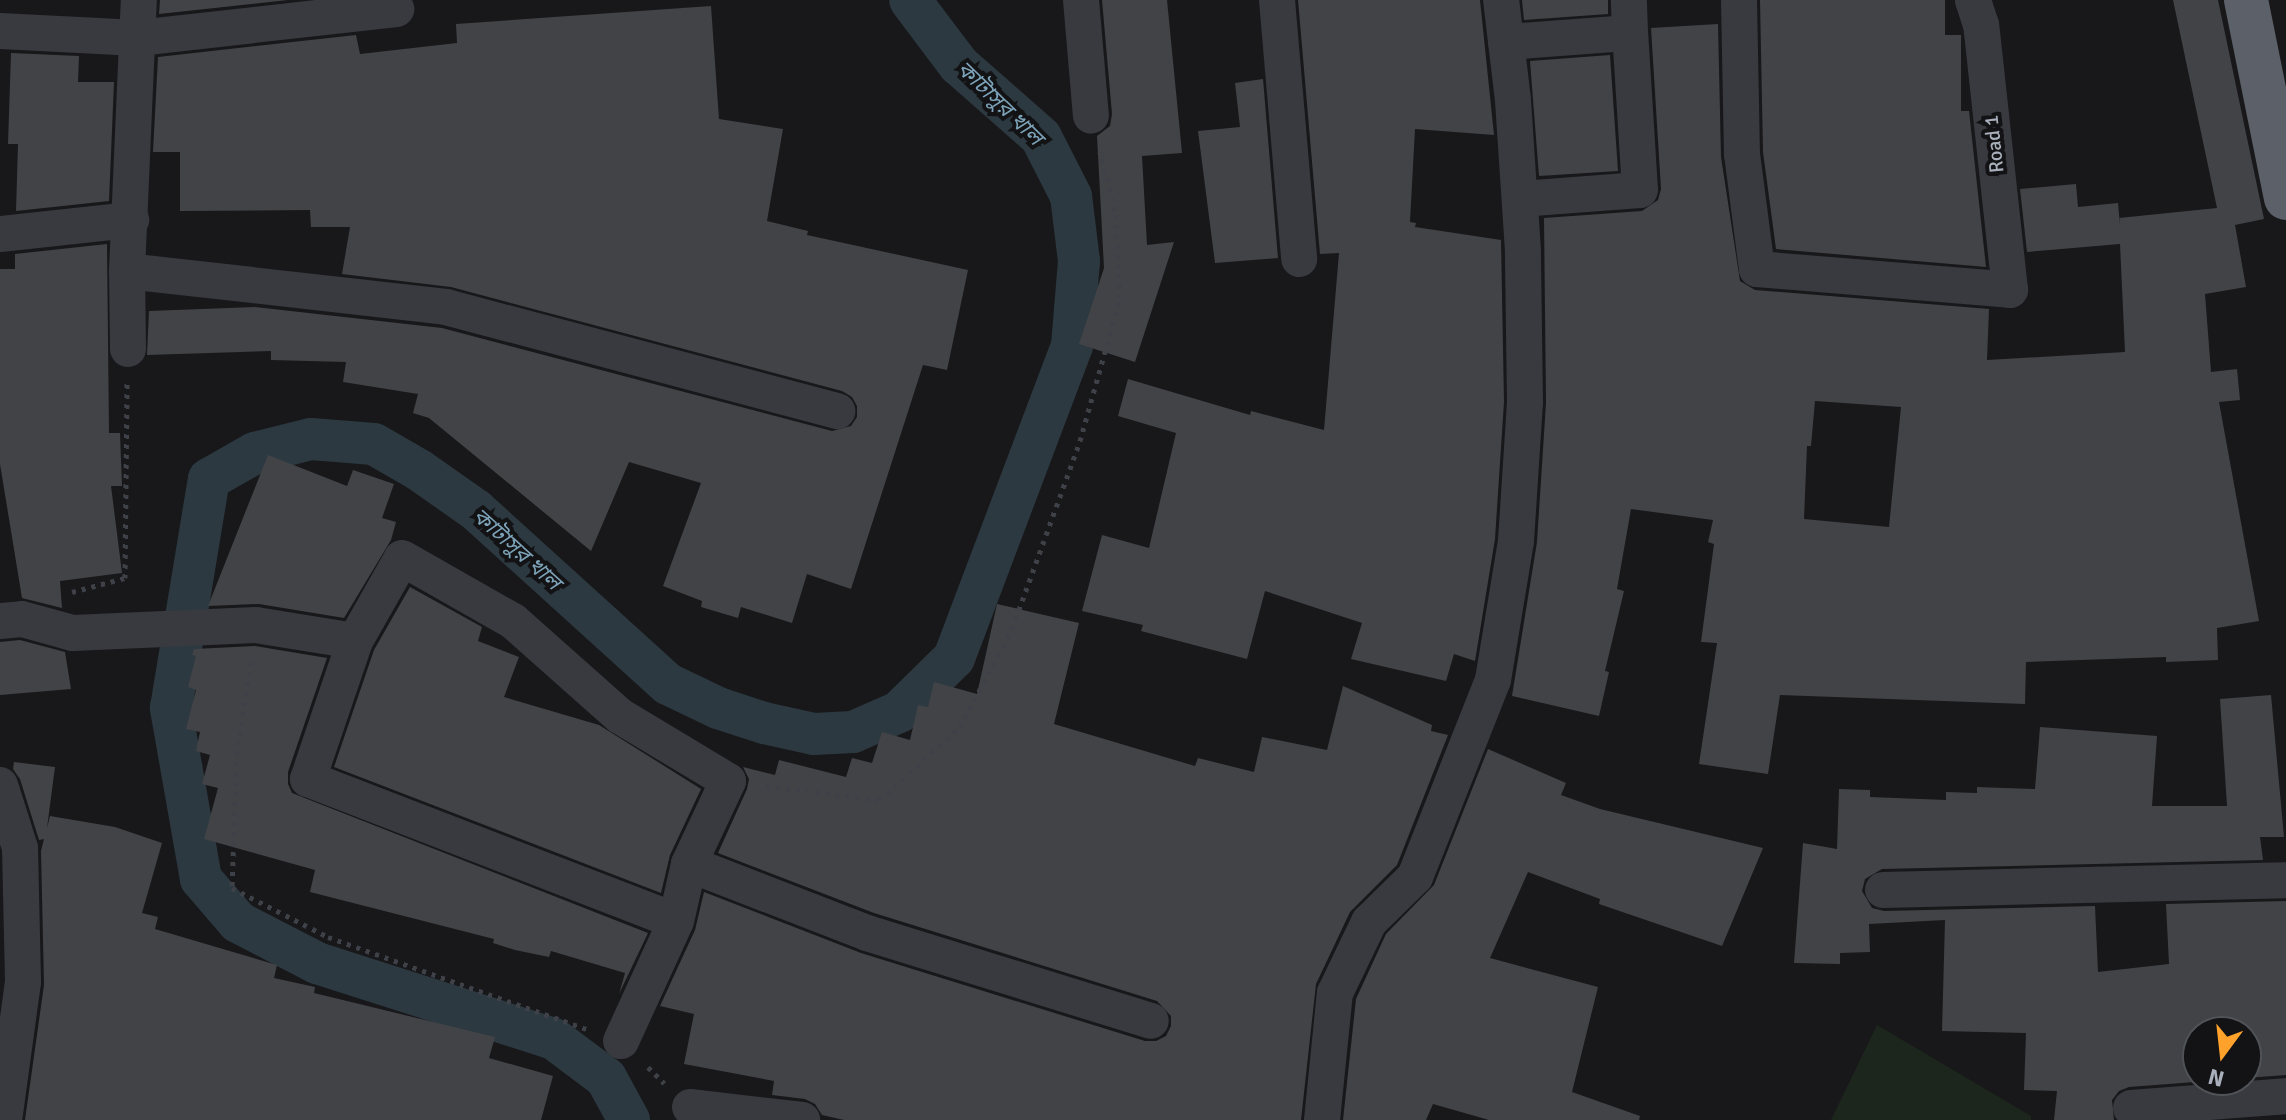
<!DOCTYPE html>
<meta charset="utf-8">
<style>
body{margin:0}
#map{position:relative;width:2286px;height:1120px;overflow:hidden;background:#18181a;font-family:Signika,"Noto Sans Bengali",sans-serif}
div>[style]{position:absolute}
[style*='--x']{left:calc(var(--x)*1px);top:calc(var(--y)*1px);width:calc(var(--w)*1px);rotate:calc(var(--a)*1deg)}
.green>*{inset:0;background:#1d261d}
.canal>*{height:42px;margin:-21px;padding:0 21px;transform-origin:21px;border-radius:21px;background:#2c3940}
.building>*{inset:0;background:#424347}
.path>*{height:5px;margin-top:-2.5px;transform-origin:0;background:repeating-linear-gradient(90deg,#3e4147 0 4px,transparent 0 10px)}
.minor>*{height:36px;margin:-18px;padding:0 18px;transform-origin:18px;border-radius:18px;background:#383a40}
.trunk>*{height:44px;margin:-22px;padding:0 22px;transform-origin:22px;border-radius:22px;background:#5c6068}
span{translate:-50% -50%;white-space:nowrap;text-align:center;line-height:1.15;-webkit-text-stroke:8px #131315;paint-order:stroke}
.street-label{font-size:20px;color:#a9b0bb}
.water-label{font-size:22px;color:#7da3b9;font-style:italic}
.north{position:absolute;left:2182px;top:1016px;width:80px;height:80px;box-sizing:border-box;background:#131315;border:2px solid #4f5257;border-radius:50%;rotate:195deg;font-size:22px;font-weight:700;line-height:32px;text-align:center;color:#a9b0bb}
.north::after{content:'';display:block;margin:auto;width:28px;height:36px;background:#ffa22b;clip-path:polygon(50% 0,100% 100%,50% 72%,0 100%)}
</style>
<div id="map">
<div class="green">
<i style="clip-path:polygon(1877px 1025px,2031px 1116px,2031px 1120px,1831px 1120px)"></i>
</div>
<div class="canal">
<i style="--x:629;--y:1120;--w:48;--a:-118.7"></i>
<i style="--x:606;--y:1078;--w:65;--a:-143.1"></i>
<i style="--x:554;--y:1039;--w:249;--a:-162.2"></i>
<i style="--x:317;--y:963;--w:89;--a:-152.6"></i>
<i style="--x:238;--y:922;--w:57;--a:-130.7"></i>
<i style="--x:201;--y:879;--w:174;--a:-100"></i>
<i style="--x:171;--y:708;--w:232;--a:-80.6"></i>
<i style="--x:209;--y:479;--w:53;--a:-29.5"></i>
<i style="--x:255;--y:453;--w:58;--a:-14"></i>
<i style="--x:311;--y:439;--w:63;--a:4.5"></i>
<i style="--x:374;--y:444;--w:52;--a:30"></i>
<i style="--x:419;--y:470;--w:70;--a:35.1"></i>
<i style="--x:476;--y:510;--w:259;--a:42.2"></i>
<i style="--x:668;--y:684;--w:55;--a:25.6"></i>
<i style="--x:718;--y:708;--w:48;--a:18.1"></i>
<i style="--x:764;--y:723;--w:51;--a:12.4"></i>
<i style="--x:814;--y:734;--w:39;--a:-3"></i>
<i style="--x:853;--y:732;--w:50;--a:-23.5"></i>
<i style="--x:899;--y:712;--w:77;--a:-44.5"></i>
<i style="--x:954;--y:658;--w:334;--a:-69.3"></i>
<i style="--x:1072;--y:346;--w:85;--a:-85.3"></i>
<i style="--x:1079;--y:261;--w:65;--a:-97"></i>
<i style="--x:1071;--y:196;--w:66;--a:-117"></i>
<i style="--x:1041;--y:137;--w:109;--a:-138.7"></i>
<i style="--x:959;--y:65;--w:81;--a:-127"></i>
</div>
<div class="building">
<i style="clip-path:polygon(160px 0,288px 0,159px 14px)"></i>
<i style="clip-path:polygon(1102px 0,1167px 0,1182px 153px,1142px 156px,1147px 245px,1174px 242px,1135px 362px,1079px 344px,1104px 268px,1097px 136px,1110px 126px,1112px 114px)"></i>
<i style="clip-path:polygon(1298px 0,1480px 0,1494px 135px,1415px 129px,1410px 222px,1416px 223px,1415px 227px,1501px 240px,1504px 402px,1495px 539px,1475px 661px,1454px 654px,1446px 681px,1351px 659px,1362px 623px,1265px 591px,1247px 659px,1141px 631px,1143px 625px,1082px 611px,1102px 535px,1149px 548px,1176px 433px,1118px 416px,1128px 379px,1250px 415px,1251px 411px,1324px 430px,1339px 253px,1320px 254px)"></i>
<i style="clip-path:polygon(1522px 0,1608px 0,1608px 14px,1524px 20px)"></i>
<i style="clip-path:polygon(1760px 0,1945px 0,1945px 35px,1961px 35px,1961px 111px,1969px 111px,1986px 267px,1776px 249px,1763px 152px)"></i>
<i style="clip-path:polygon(evenodd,2173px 0,2218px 0,2264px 219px,2235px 225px,2246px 287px,2205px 294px,2211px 372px,2237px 369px,2240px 400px,2219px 402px,2259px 621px,2217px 628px,2218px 660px,2166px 662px,2166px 657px,2026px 662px,2025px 704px,1780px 695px,1768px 774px,1699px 764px,1717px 643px,1701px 642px,1714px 544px,1708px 542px,1713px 520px,1631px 509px,1617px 589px,1624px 591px,1605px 671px,1609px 672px,1599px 716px,1512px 696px,1537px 542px,1546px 403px,1544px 218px,1642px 211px,1658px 200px,1661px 189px,1651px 28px,1718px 24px,1721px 157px,1740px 281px,1755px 290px,1989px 309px,1987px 360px,2125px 352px,2120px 244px,2027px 252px,2020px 189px,2076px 184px,2078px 207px,2118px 203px,2120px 225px,2119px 218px,2217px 208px,2173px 0,1815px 401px,1901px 407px,1889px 527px,1804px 519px,1807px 446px,1811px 446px,1815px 401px)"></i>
<i style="clip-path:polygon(711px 6px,719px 119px,783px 129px,767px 221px,808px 231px,807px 235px,968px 270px,947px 370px,923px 365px,851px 589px,807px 574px,792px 623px,741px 607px,738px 618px,701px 607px,702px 601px,663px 586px,701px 483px,629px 462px,591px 551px,429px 418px,413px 413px,418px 394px,343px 382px,346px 362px,271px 360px,271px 351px,147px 355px,149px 311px,255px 307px,442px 328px,832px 431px,851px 426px,857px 417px,857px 406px,852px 397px,842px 391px,451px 287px,342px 274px,350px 227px,311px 227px,310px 210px,180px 211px,180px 152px,153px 152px,158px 57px,356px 35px,360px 54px,457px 43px,456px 24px)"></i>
<i style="clip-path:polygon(11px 53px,79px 56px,78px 82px,114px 82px,109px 201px,16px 211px,18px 144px,8px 144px)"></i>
<i style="clip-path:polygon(1610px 55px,1618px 171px,1539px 176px,1530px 61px)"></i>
<i style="clip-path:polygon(1263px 79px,1278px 258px,1215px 263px,1198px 131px,1240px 127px,1235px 83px)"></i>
<i style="clip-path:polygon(107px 244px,109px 433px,120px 433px,122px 486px,111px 486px,122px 573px,60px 581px,62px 608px,22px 598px,0 464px,0 269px,15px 269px,15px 254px)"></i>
<i style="clip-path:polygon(268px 455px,347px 486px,353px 470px,394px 484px,382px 518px,396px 522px,391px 540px,344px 618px,259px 604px,208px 606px)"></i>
<i style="clip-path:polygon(410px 587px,482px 627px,478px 641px,519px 657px,504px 697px,599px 725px,701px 789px,670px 855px,661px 893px,334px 767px,374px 650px)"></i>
<i style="clip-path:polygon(997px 604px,1079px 623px,1054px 724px,1195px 766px,1198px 758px,1254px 772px,1262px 737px,1327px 750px,1343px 686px,1432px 725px,1431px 731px,1448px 735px,1397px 865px,1350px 912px,1316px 984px,1301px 1120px,844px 1120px,822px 1115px,815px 1104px,805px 1099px,772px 1095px,774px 1081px,684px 1064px,694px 1014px,660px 1006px,695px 930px,704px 892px,861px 953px,1145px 1041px,1156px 1041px,1166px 1036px,1171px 1026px,1171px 1016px,1157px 1001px,874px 913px,718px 853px,747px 789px,749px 779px,743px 767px,775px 775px,779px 760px,846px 777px,852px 758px,872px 763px,882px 732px,910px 740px,918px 705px,928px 707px,934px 682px,977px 694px)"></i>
<i style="clip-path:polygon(20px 640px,65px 652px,71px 689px,0 695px,0 642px)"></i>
<i style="clip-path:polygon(255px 646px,327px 658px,288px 772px,288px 784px,292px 793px,648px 933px,619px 994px,625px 973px,551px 951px,549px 957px,515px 950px,493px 943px,494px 939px,310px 892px,315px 870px,204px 839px,218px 788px,202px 784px,210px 755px,196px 751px,200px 732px,186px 729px,196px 690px,188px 687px,196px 656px,192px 655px,194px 649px)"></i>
<i style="clip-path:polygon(2271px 695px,2284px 837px,2260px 837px,2263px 860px,1882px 869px,1865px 879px,1862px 891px,1872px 908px,1884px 911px,2095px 906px,2098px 972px,2169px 964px,2166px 904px,2286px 901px,2286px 1075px,2246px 1078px,2246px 1032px,2198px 1032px,2198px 1080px,2221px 1080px,2129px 1087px,2119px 1091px,2112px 1100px,2114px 1120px,2054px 1120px,2057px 1091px,2024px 1090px,2026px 1033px,1942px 1031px,1945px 920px,1869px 924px,1870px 952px,1840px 953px,1840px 964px,1794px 963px,1803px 843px,1837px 849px,1839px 789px,1870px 790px,1870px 797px,1946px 800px,1946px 792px,1977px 793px,1977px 787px,2035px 789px,2040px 727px,2157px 736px,2152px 806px,2227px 806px,2220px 699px)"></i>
<i style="clip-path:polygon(1488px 749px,1566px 783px,1561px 795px,1600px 809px,1763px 848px,1722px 946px,1599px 904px,1600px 899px,1528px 872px,1490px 958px,1598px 987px,1572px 1092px,1640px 1116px,1639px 1120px,1489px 1120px,1433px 1104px,1426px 1120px,1343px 1120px,1356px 999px,1386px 934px,1434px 885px)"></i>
<i style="clip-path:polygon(14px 762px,55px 767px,47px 828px,50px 816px,115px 827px,162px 843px,142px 913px,158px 917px,155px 929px,277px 965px,274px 978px,315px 987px,314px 993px,495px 1037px,489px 1058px,553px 1076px,541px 1120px,25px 1120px,44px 985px,41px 851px,44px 839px,39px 840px,20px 779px,13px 769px)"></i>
</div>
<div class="path">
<i style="--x:72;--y:592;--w:55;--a:-14.8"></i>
<i style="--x:125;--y:578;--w:195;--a:-89.4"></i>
<i style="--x:251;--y:662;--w:91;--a:98.8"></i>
<i style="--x:237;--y:752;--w:136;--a:92.1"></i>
<i style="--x:232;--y:888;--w:108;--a:27"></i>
<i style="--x:328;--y:937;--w:275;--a:19.6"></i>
<i style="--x:766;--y:786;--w:114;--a:7.1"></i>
<i style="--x:879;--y:800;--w:109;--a:-42"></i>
<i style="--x:960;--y:727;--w:111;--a:-62"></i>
<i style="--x:1012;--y:629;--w:200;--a:-70.1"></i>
<i style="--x:1080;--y:441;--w:148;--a:-74.4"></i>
<i style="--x:1120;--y:298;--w:87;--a:-93.3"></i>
<i style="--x:1115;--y:211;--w:61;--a:-104.3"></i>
<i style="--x:648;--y:1067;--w:23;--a:45"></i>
</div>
<div class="minor">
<i style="--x:1081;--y:0;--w:116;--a:85.1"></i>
<i style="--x:1277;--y:0;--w:260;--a:85.1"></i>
<i style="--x:1739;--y:0;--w:154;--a:88.9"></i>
<i style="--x:1742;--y:154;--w:116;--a:82.6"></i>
<i style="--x:1757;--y:269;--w:254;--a:4.7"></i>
<i style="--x:2010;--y:290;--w:267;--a:-96.2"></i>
<i style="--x:1981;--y:25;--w:26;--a:-108"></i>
<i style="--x:0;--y:31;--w:138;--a:2.9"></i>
<i style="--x:138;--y:38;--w:260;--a:-6.4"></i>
<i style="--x:1506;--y:42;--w:124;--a:-4.2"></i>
<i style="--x:1630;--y:33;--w:33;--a:-92"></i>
<i style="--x:1520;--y:199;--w:120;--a:-4.3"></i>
<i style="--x:1640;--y:190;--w:157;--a:-93.6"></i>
<i style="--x:0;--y:234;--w:132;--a:-6.1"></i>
<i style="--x:127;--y:271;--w:321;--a:6.4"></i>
<i style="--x:446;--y:307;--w:405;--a:14.9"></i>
<i style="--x:128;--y:349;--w:78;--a:-90.7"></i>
<i style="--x:127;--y:271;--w:271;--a:-87.5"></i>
<i style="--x:0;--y:621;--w:22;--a:-5"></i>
<i style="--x:22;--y:619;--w:53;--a:15.4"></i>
<i style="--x:73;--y:633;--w:183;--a:-2.5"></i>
<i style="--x:256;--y:625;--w:100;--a:9.2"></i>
<i style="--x:355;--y:641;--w:95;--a:-60.5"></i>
<i style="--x:402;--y:558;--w:128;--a:29.6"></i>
<i style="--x:513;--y:621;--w:143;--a:41.6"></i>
<i style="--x:620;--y:716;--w:126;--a:31"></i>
<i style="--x:728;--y:781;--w:92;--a:115.2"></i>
<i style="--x:689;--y:864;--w:58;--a:102.8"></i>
<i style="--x:676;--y:921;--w:132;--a:114.6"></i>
<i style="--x:355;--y:641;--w:146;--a:108.8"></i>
<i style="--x:308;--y:779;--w:394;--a:21.1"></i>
<i style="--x:0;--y:785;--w:66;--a:72.4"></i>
<i style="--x:20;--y:848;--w:134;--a:88.7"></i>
<i style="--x:23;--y:982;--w:139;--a:97.8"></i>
<i style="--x:689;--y:864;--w:191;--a:21.2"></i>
<i style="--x:867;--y:933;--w:297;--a:17.2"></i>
<i style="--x:1883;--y:890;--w:403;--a:-1.4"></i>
<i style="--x:690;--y:1107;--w:113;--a:6.6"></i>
<i style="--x:2131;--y:1108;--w:155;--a:-4.4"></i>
<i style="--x:1322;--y:1120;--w:128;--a:-84.2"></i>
<i style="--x:1335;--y:993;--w:79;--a:-64.4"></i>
<i style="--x:1369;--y:922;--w:64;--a:-44.4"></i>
<i style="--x:1415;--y:877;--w:212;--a:-68.4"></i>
<i style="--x:1493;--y:680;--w:141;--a:-80.6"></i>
<i style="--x:1516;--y:541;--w:138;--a:-86.3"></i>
<i style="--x:1525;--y:403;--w:152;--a:-90.8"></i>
<i style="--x:1523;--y:251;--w:151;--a:-93.8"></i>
<i style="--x:1513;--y:100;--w:101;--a:-96.8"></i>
</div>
<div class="trunk">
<i style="--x:2246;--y:0;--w:202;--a:78.6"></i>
</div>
<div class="street-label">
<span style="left:1994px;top:144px;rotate:-96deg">Road 1</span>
</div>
<div class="water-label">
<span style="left:1000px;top:103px;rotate:44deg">কাটাসুর খাল</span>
<span style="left:517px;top:549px;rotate:42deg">কাটাসুর খাল</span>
</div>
<div class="north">N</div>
</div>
